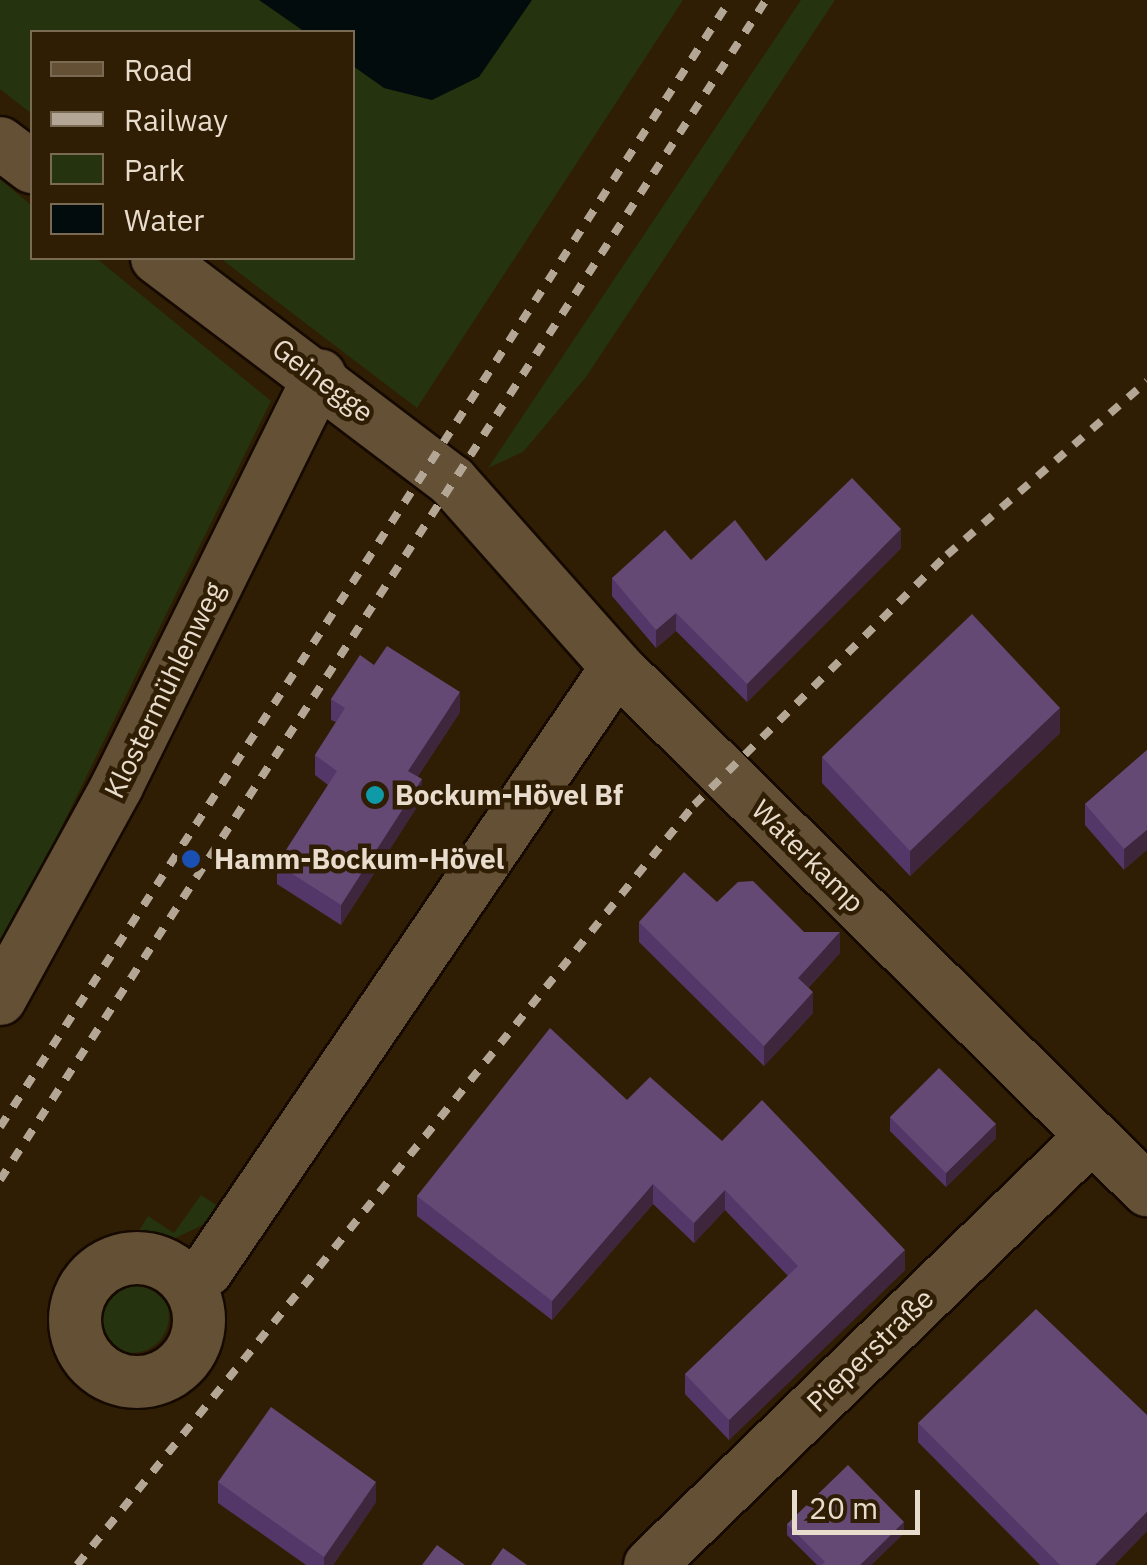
<!DOCTYPE html>
<meta charset="utf-8">
<style>
body{margin:0}
#map{position:relative;width:1147px;height:1565px;overflow:hidden;background:#301e04;font-family:"IBM Plex Sans",sans-serif}
div>[style]{position:absolute}
[style*='--x']{left:calc(var(--x)*1px);top:calc(var(--y)*1px);width:calc(var(--w)*1px);rotate:calc(var(--a)*1deg)}
.green>*{inset:0;background:#25330e}
.round{border-radius:50%}
.water>*{inset:0;background:#020c0d}
.roads{filter:drop-shadow(2px 0 #150900) drop-shadow(-2px 0 #150900) drop-shadow(0 2px #150900) drop-shadow(0 -2px #150900)}
.minor>*{height:52px;margin:-26px;padding:0 26px;transform-origin:26px;border-radius:26px;background:#645035}
.minor>.ring{margin:-26px;padding:0;box-sizing:content-box;background:none;border:52px solid #645035;border-radius:50%}
.rail>*{height:8px;margin-top:-4px;transform-origin:0;background:repeating-linear-gradient(90deg,#b4a694 0 12px,transparent 0 24px)}
.wall>*{inset:0;background:#533769}
.shaded-wall>*{inset:0;background:#3e263c}
.building>*{inset:0;background:#634974}
.dots>*{width:28px;height:28px;translate:-50% -50%;box-sizing:border-box;border:5px solid #301e04;border-radius:50%}
span{translate:-50% -50%;white-space:nowrap;text-align:center;line-height:1.15;-webkit-text-stroke:9px #301e04;paint-order:stroke}
.street-label{font-size:28px;color:#e8dccd}
.poi-label{font-size:28px;color:#e8dccd;font-weight:700}
.left{translate:0 -50%;text-align:left}
.legend{position:absolute;left:30px;top:30px;width:325px;height:230px;box-sizing:border-box;background:#301e04;border:2px solid #7a6a54;margin:0;padding:12px 18px;list-style:none;font-size:30px;color:#e8dccd}
.legend li{display:flex;align-items:center;gap:20px;height:50px}
.legend b{width:50px;border:2px solid #7a6a54}
.scale{position:absolute;left:792px;top:1490px;width:128px;height:45px;box-sizing:border-box;border:5px solid #e8dccd;border-top:0;padding-left:12px;font-size:30px;line-height:35px;white-space:nowrap;color:#e8dccd;-webkit-text-stroke:8px #301e04;paint-order:stroke}
</style>
<div id="map">
<div class="green">
<i style="clip-path:polygon(0 0,683px 0,417px 408px,220px 258px,352px 258px,352px 32px,32px 32px,32px 114px,0 89px)"></i>
<i style="clip-path:polygon(801px 0,835px 0,586px 377px,523px 452px,488px 468px)"></i>
<i style="clip-path:polygon(0 179px,32px 206px,32px 258px,96px 258px,271px 401px,0 952px)"></i>
<i style="clip-path:polygon(201px 1195px,228px 1213px,169px 1241px,137px 1234px,148px 1216px,174px 1233px)"></i>
<i class="round" style="left:95px;top:1279px;width:74px;height:74px"></i>
</div>
<div class="water">
<i style="clip-path:polygon(259px 0,532px 0,479px 77px,432px 100px,384px 88px,353px 66px,352px 32px,305px 32px)"></i>
</div>
<div class="roads">
<div class="minor">
<i style="--x:0;--y:143;--w:40;--a:37"></i>
<i style="--x:157;--y:258;--w:370;--a:37.1"></i>
<i style="--x:452;--y:481;--w:249;--a:48.4"></i>
<i style="--x:617;--y:667;--w:745;--a:44.62"></i>
<i style="--x:0;--y:999;--w:243;--a:-61.2"></i>
<i style="--x:117;--y:786;--w:458;--a:-63.7"></i>
<i class="ring" style="left:75px;top:1258px;width:72px;height:72px"></i>
<i style="--x:187;--y:1281;--w:23;--a:-29"></i>
<i style="--x:207;--y:1270;--w:729;--a:-55.79"></i>
<i style="--x:650;--y:1565;--w:616;--a:-44.14"></i>
</div>
</div>
<div class="rail">
<i style="--x:0;--y:1127;--w:1343;--a:-57.07"></i>
<i style="--x:0;--y:1180;--w:1407;--a:-57.01"></i>
<i style="--x:77;--y:1565;--w:979;--a:-50.93"></i>
<i style="--x:694;--y:805;--w:356;--a:-44.7"></i>
<i style="--x:947;--y:555;--w:265;--a:-41"></i>
</div>
<div class="wall">
<i style="clip-path:polygon(901px 548px,747px 702px,676px 631px,656px 648px,612px 596px,612px 578px,691px 560px,766px 561px)"></i>
<i style="clip-path:polygon(374px 665px,460px 712px,418px 776px,422px 799px,341px 925px,277px 884px,277px 864px,328px 785px,315px 775px,315px 755px,336px 722px,331px 720px,331px 699px)"></i>
<i style="clip-path:polygon(1060px 733px,910px 876px,822px 783px,822px 757px)"></i>
<i style="clip-path:polygon(1147px 750px,1124px 870px,1085px 825px,1085px 804px)"></i>
<i style="clip-path:polygon(717px 902px,804px 932px,840px 953px,808px 988px,813px 1013px,764px 1066px,639px 942px,639px 922px)"></i>
<i style="clip-path:polygon(627px 1100px,722px 1141px,905px 1270px,729px 1440px,685px 1394px,685px 1374px,788px 1276px,725px 1210px,694px 1243px,653px 1204px,552px 1320px,417px 1216px,417px 1196px)"></i>
<i style="clip-path:polygon(890px 1117px,996px 1138px,946px 1187px,890px 1131px)"></i>
<i style="clip-path:polygon(918px 1423px,1147px 1531px,1114px 1565px,1040px 1565px,918px 1442px)"></i>
<i style="clip-path:polygon(218px 1482px,376px 1502px,333px 1565px,306px 1565px,218px 1503px)"></i>
<i style="clip-path:polygon(787px 1524px,904px 1533px,871px 1565px,817px 1565px,787px 1535px)"></i>
</div>
<div class="shaded-wall">
<i style="clip-path:polygon(901px 529px,901px 548px,747px 702px,747px 684px)"></i>
<i style="clip-path:polygon(676px 613px,676px 631px,656px 648px,656px 630px)"></i>
<i style="clip-path:polygon(460px 692px,460px 712px,408px 791px,408px 771px)"></i>
<i style="clip-path:polygon(1060px 708px,1060px 733px,910px 876px,910px 851px)"></i>
<i style="clip-path:polygon(422px 779px,422px 799px,341px 925px,341px 905px)"></i>
<i style="clip-path:polygon(1147px 830px,1147px 850px,1124px 870px,1124px 849px)"></i>
<i style="clip-path:polygon(840px 932px,840px 953px,798px 998px,798px 978px)"></i>
<i style="clip-path:polygon(813px 992px,813px 1013px,764px 1066px,764px 1046px)"></i>
<i style="clip-path:polygon(996px 1124px,996px 1138px,946px 1187px,946px 1173px)"></i>
<i style="clip-path:polygon(653px 1184px,653px 1204px,552px 1320px,552px 1301px)"></i>
<i style="clip-path:polygon(725px 1190px,725px 1210px,694px 1243px,694px 1223px)"></i>
<i style="clip-path:polygon(905px 1250px,905px 1270px,729px 1440px,729px 1420px)"></i>
<i style="clip-path:polygon(376px 1482px,376px 1502px,333px 1565px,324px 1565px,324px 1557px)"></i>
<i style="clip-path:polygon(1147px 1512px,1147px 1531px,1114px 1565px,1095px 1565px)"></i>
<i style="clip-path:polygon(904px 1522px,904px 1533px,871px 1565px,860px 1565px)"></i>
</div>
<div class="building">
<i style="clip-path:polygon(852px 478px,901px 529px,747px 684px,676px 613px,656px 630px,612px 578px,665px 530px,691px 560px,735px 520px,766px 561px)"></i>
<i style="clip-path:polygon(972px 614px,1060px 708px,910px 851px,822px 757px)"></i>
<i style="clip-path:polygon(387px 646px,460px 692px,408px 771px,422px 779px,341px 905px,277px 864px,337px 771px,315px 755px,345px 708px,331px 699px,360px 655px,374px 665px)"></i>
<i style="clip-path:polygon(1147px 750px,1147px 830px,1124px 849px,1085px 804px)"></i>
<i style="clip-path:polygon(684px 872px,717px 902px,738px 882px,753px 881px,804px 932px,840px 932px,798px 978px,813px 992px,764px 1046px,639px 922px)"></i>
<i style="clip-path:polygon(550px 1028px,627px 1100px,650px 1077px,722px 1141px,762px 1100px,905px 1250px,729px 1420px,685px 1374px,798px 1266px,725px 1190px,694px 1223px,653px 1184px,552px 1301px,417px 1196px)"></i>
<i style="clip-path:polygon(939px 1068px,996px 1124px,946px 1173px,890px 1117px)"></i>
<i style="clip-path:polygon(1036px 1309px,1147px 1415px,1147px 1512px,1095px 1565px,1060px 1565px,918px 1423px)"></i>
<i style="clip-path:polygon(271px 1407px,376px 1482px,324px 1557px,218px 1482px)"></i>
<i style="clip-path:polygon(848px 1465px,904px 1522px,860px 1565px,821px 1565px,825px 1562px,787px 1524px)"></i>
<i style="clip-path:polygon(437px 1545px,465px 1565px,422px 1565px)"></i>
<i style="clip-path:polygon(503px 1548px,527px 1565px,491px 1565px)"></i>
</div>
<div class="dots">
<i style="left:375px;top:795px;background:#0f9aa8"></i>
<i style="left:191px;top:859px;background:#1a4fb4"></i>
</div>
<div class="street-label">
<span style="left:323px;top:380px;rotate:37deg">Geinegge</span>
<span style="left:164px;top:690px;rotate:-64deg">Klostermühlenweg</span>
<span style="left:808px;top:856px;rotate:45deg">Waterkamp</span>
<span style="left:870px;top:1350px;rotate:-44deg">Pieperstraße</span>
</div>
<div class="poi-label">
<span class="left" style="left:395px;top:795px">Bockum-Hövel Bf</span>
<span class="left" style="left:214px;top:859px">Hamm-Bockum-Hövel</span>
</div>
<ul class="legend">
<li><b style="height:12px;background:#645035"></b>Road</li>
<li><b style="height:12px;background:#b4a694"></b>Railway</li>
<li><b style="height:28px;background:#25330e"></b>Park</li>
<li><b style="height:28px;background:#020c0d"></b>Water</li>
</ul>
<div class="scale">20 m</div>
</div>
